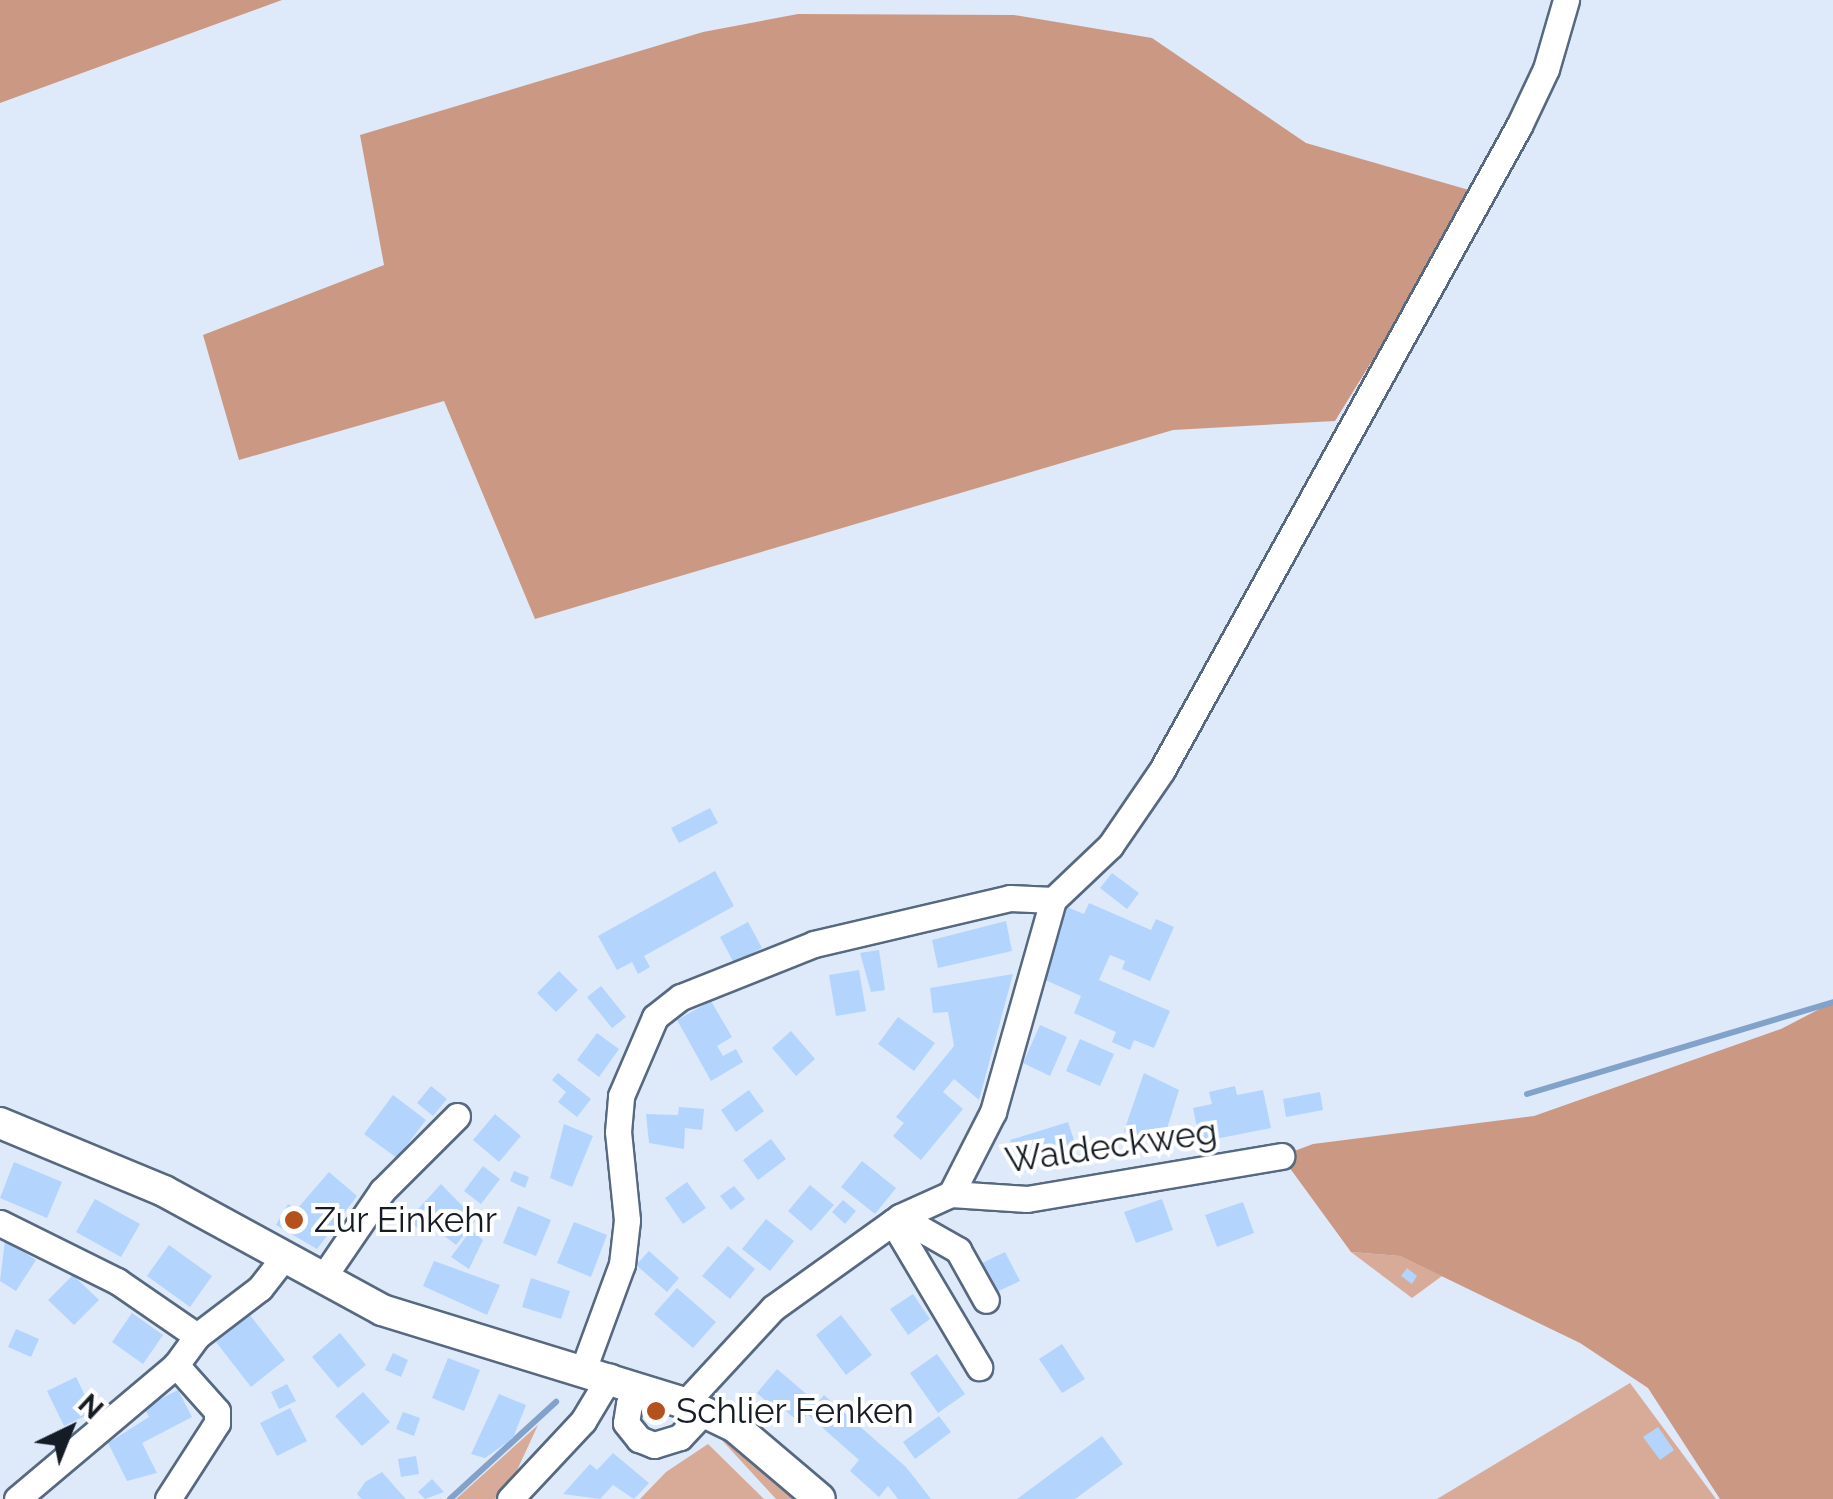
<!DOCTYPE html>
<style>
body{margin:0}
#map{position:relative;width:1833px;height:1499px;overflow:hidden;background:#deeafa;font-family:Raleway,sans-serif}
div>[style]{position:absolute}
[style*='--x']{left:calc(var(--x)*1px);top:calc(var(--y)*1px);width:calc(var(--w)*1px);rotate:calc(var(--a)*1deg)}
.green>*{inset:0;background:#d7ab98}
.forest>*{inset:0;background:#cb9983}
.stream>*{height:6px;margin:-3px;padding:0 3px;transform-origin:3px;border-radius:3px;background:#83a2ca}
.building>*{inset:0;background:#b3d4fd}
.roads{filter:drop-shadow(2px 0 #576980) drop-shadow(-2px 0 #576980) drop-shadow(0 2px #576980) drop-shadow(0 -2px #576980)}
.minor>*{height:25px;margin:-12.5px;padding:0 12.5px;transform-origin:12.5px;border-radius:12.5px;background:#fff}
.major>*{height:30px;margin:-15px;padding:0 15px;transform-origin:15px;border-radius:15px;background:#fff}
.dots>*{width:28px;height:28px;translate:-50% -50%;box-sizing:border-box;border:5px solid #fff;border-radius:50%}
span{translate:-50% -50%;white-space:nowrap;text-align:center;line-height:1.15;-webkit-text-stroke:8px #fff;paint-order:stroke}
.street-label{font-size:35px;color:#151c25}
.poi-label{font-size:35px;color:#151c25}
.left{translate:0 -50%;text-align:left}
.north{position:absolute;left:20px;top:1379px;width:100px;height:100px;-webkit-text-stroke:8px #fff;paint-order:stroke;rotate:43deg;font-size:28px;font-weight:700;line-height:40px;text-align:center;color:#151c25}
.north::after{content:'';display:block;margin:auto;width:35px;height:45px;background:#151c25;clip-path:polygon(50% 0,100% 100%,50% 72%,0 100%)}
</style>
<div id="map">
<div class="green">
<i style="clip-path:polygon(1351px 1252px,1400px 1256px,1442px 1276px,1412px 1298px)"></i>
<i style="clip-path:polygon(1630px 1383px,1716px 1499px,1437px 1499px)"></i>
<i style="clip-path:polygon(538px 1425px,512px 1481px,495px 1499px,456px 1499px)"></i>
<i style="clip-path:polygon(719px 1437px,739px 1442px,802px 1499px,776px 1499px)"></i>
<i style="clip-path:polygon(708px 1444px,764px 1499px,640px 1499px,666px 1472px)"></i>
</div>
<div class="forest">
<i style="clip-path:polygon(0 0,282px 0,0 103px)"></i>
<i style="clip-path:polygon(798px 14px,1014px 15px,1152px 38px,1306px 143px,1476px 192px,1335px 421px,1173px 430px,535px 619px,444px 401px,239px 460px,203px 335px,384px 265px,360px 135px,703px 32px)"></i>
<i style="clip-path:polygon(1833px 1002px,1833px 1499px,1720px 1499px,1648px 1388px,1580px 1343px,1400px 1256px,1351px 1252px,1281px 1156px,1313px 1144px,1534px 1116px,1781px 1029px)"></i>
</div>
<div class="stream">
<i style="--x:1527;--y:1094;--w:320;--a:-16.7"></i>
<i style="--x:450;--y:1499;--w:144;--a:-42.5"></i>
</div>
<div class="building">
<i style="clip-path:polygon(710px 808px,718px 823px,679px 843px,671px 828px)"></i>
<i style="clip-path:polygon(715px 871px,734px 906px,644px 956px,650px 967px,638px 974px,632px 962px,617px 970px,598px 936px)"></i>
<i style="clip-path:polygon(1112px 873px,1139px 893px,1127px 909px,1100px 888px)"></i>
<i style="clip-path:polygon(1089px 903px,1151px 930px,1156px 919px,1174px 927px,1150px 981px,1122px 969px,1125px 961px,1110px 955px,1099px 980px,1170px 1011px,1154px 1048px,1134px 1040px,1130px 1050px,1112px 1042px,1116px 1032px,1074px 1013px,1081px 996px,1041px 978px,1061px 930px,1053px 926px,1062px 905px,1084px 914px)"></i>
<i style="clip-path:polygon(1006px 921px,1012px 951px,938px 968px,932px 940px)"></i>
<i style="clip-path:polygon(748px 922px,762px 948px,734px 963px,720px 937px)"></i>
<i style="clip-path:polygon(879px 950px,885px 990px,871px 992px,860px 953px)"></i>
<i style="clip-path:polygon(859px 970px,866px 1011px,836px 1016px,829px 975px)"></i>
<i style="clip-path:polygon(559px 971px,578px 990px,556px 1012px,537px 993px)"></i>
<i style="clip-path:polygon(1013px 974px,979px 1100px,954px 1079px,943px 1092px,963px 1109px,921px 1160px,893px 1136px,904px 1123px,896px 1117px,954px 1046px,948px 1012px,933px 1013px,930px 988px)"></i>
<i style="clip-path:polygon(601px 986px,626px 1017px,612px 1028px,587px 997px)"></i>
<i style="clip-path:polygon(711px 1001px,732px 1037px,717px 1046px,723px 1056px,736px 1049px,743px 1062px,711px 1081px,677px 1020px)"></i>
<i style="clip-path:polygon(898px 1017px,935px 1043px,914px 1071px,878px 1044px)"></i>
<i style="clip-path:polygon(1040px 1025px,1067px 1037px,1050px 1076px,1023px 1063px)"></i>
<i style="clip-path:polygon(791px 1031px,815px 1059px,796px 1076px,772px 1048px)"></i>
<i style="clip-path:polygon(597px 1033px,619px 1049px,599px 1077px,577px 1060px)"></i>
<i style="clip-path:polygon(1080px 1039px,1114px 1054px,1100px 1086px,1066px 1071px)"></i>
<i style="clip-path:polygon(558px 1073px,591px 1099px,577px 1117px,558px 1102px,566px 1092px,552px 1080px)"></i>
<i style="clip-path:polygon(1144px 1073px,1179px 1090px,1161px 1148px,1124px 1131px)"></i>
<i style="clip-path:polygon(431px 1086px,447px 1099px,433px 1116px,417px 1103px)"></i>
<i style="clip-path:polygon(1235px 1086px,1237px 1095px,1263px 1090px,1271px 1128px,1200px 1142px,1193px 1108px,1212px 1104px,1209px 1092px)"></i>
<i style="clip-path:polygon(749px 1090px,764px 1111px,736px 1132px,721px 1110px)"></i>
<i style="clip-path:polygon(1320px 1092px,1323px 1110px,1286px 1117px,1283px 1099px)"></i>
<i style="clip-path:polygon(393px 1095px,426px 1120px,397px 1158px,364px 1134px)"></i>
<i style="clip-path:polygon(679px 1107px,704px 1109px,702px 1130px,685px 1128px,684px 1149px,649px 1143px,646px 1114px,678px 1115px)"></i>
<i style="clip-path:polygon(495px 1114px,521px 1136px,499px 1162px,473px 1140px)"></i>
<i style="clip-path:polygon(1068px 1122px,1077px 1149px,1018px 1166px,1010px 1140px)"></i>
<i style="clip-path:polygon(564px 1124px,593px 1136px,572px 1187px,550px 1178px)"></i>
<i style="clip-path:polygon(771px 1139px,786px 1159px,758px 1180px,743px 1160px)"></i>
<i style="clip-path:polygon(862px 1161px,896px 1188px,875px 1214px,841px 1187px)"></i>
<i style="clip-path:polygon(14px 1162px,62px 1182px,47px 1218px,0 1198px)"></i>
<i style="clip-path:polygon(483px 1166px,500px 1179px,481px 1204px,464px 1191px)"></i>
<i style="clip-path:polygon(514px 1171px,529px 1177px,525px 1188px,510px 1181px)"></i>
<i style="clip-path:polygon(329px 1172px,357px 1196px,317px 1249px,276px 1225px,288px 1204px,297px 1209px)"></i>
<i style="clip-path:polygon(687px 1182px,706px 1208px,683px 1224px,665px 1198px)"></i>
<i style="clip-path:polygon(441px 1184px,476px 1220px,456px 1245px,427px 1222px,420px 1230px,408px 1220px)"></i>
<i style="clip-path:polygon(810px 1185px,834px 1205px,811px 1231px,788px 1211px)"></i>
<i style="clip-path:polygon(734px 1186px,745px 1199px,731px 1210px,720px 1196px)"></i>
<i style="clip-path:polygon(95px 1199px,140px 1224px,121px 1257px,76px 1232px)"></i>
<i style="clip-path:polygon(1162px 1199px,1173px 1230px,1136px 1243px,1124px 1212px)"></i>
<i style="clip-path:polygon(843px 1200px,856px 1211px,845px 1224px,832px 1212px)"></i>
<i style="clip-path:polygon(1243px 1202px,1254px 1233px,1217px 1247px,1205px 1215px)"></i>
<i style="clip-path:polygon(518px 1206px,551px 1220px,536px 1256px,503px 1243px)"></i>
<i style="clip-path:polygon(766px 1219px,794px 1241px,770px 1271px,742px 1249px)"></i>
<i style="clip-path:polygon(574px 1222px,607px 1235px,591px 1277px,557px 1263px)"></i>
<i style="clip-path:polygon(471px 1230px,483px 1240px,469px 1269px,451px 1257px)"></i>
<i style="clip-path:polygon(5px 1240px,36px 1260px,16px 1291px,0 1281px)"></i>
<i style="clip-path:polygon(169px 1245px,212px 1276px,190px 1307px,147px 1276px)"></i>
<i style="clip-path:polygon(728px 1246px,755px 1269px,730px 1299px,702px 1276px)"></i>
<i style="clip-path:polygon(649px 1251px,679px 1278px,667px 1292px,636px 1265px)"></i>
<i style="clip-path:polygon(1005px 1252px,1020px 1281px,990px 1295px,976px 1266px)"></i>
<i style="clip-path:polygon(434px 1261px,500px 1285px,487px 1315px,423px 1286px)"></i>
<i style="clip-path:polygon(1407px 1268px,1417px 1276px,1412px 1284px,1401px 1276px)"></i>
<i style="clip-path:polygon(73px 1275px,99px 1300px,74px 1325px,48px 1300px)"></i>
<i style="clip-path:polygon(531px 1278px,570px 1291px,561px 1319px,522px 1307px)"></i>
<i style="clip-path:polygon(677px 1288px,716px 1322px,693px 1348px,654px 1314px)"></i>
<i style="clip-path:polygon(913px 1294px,930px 1319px,908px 1335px,890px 1309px)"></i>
<i style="clip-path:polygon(132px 1313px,163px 1335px,143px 1364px,112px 1342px)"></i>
<i style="clip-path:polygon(250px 1315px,285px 1360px,251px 1387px,216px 1342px)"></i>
<i style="clip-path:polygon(841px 1315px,872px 1355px,846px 1375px,816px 1335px)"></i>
<i style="clip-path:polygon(16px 1329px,39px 1339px,31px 1357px,8px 1347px)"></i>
<i style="clip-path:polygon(340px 1333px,366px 1365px,338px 1388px,312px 1357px)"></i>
<i style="clip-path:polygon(1062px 1344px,1085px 1379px,1062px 1393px,1039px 1359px)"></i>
<i style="clip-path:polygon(393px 1353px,408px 1360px,401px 1377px,385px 1370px)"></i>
<i style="clip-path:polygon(937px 1354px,965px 1394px,938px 1413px,910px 1373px)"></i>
<i style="clip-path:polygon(448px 1358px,480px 1370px,464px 1411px,432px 1398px)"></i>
<i style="clip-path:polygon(777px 1369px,817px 1403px,824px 1395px,906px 1467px,931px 1499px,898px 1499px,888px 1486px,879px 1497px,850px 1471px,859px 1460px,807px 1414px,800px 1423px,778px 1404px,774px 1408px,757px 1393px)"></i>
<i style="clip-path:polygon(76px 1377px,93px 1412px,64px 1426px,47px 1391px)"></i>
<i style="clip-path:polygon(287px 1384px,296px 1401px,279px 1409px,271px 1392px)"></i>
<i style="clip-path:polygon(178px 1390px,192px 1417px,142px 1443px,157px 1473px,127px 1481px,108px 1443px,149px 1417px,144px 1407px)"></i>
<i style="clip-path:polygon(363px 1392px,390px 1422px,362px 1446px,335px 1416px)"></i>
<i style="clip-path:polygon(499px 1394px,526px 1405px,513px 1438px,485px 1458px,471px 1454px)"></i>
<i style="clip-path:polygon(290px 1408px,307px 1441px,277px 1456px,260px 1423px)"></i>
<i style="clip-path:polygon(403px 1412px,420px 1418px,414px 1436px,396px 1429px)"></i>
<i style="clip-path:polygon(939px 1416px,951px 1432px,915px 1459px,903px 1442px)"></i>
<i style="clip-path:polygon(1658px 1427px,1674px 1450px,1660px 1460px,1643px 1437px)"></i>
<i style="clip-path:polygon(1102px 1436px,1123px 1464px,1075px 1499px,1017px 1499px)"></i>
<i style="clip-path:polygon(613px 1453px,649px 1483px,634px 1499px,613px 1485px,600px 1499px,563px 1494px,590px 1464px,597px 1470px)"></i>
<i style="clip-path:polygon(416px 1456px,419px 1474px,401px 1477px,398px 1459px)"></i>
<i style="clip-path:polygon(382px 1472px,395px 1487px,406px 1499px,362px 1499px,357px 1494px,365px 1482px)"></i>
<i style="clip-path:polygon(432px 1479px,444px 1492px,425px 1499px,418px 1492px)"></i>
</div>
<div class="roads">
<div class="minor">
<i style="--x:951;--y:1194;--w:76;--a:3.8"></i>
<i style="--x:1027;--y:1199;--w:258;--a:-9.6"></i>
<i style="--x:900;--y:1217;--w:67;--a:29.6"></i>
<i style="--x:958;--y:1250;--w:57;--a:60.8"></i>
<i style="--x:893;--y:1222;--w:169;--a:59.3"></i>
<i style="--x:0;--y:1223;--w:131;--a:26.4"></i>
<i style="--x:117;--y:1281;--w:97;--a:34.5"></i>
<i style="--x:322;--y:1279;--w:107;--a:-55.7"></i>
<i style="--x:382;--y:1191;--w:106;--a:-45"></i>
<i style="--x:583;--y:1370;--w:113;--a:-69.8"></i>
<i style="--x:622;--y:1264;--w:44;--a:-83.5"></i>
<i style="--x:627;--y:1220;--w:88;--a:-95.8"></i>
<i style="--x:618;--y:1132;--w:36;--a:-85"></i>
<i style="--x:621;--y:1096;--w:86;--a:-66.7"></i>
<i style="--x:655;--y:1017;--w:33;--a:-38"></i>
<i style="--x:681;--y:997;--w:143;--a:-21.7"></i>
<i style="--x:814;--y:944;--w:201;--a:-13.2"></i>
<i style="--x:1010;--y:898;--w:43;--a:2.7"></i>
<i style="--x:644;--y:1389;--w:21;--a:135"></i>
<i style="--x:629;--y:1404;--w:19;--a:99"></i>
<i style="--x:626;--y:1423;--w:21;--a:51"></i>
<i style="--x:639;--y:1439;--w:16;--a:22"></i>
<i style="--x:654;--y:1445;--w:27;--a:-17"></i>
<i style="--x:680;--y:1437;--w:34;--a:-47"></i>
<i style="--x:685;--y:1403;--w:129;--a:-47.2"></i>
<i style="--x:773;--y:1308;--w:156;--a:-35.6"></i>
<i style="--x:900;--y:1217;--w:56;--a:-24.3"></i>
<i style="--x:951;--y:1194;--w:92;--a:-62.9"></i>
<i style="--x:993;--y:1112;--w:220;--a:-74.2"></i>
<i style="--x:1053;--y:900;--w:79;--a:-43.5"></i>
<i style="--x:1110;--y:846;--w:92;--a:-55.6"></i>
<i style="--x:1162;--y:770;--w:736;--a:-61"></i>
<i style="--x:1519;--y:126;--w:63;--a:-64.7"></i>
<i style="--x:1546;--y:69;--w:72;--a:-73.8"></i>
<i style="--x:17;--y:1499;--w:208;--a:-40.1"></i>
<i style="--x:176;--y:1365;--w:36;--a:-54"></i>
<i style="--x:197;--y:1336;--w:79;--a:-37.3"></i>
<i style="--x:260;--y:1288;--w:39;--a:-52"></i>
<i style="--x:168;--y:1499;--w:90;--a:-57.2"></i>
<i style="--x:217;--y:1423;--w:12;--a:-90"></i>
<i style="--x:217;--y:1411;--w:62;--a:-131.7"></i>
<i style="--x:510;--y:1499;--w:107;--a:-46.9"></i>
<i style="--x:583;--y:1421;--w:52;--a:-59"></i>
</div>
<div class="major">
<i style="--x:0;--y:1123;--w:178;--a:22.5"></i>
<i style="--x:164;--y:1191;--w:248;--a:28.6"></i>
<i style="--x:382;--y:1310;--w:317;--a:17.1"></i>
<i style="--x:685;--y:1403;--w:55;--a:25.6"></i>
<i style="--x:735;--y:1427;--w:111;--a:40.3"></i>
</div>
</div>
<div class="dots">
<i style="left:294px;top:1220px;background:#b5511d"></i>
<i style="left:656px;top:1411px;background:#b5511d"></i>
</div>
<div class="street-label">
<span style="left:1111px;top:1146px;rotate:-8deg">Waldeckweg</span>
</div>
<div class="poi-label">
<span class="left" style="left:314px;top:1220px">Zur Einkehr</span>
<span class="left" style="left:676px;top:1411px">Schlier Fenken</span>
</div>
<div class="north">N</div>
</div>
